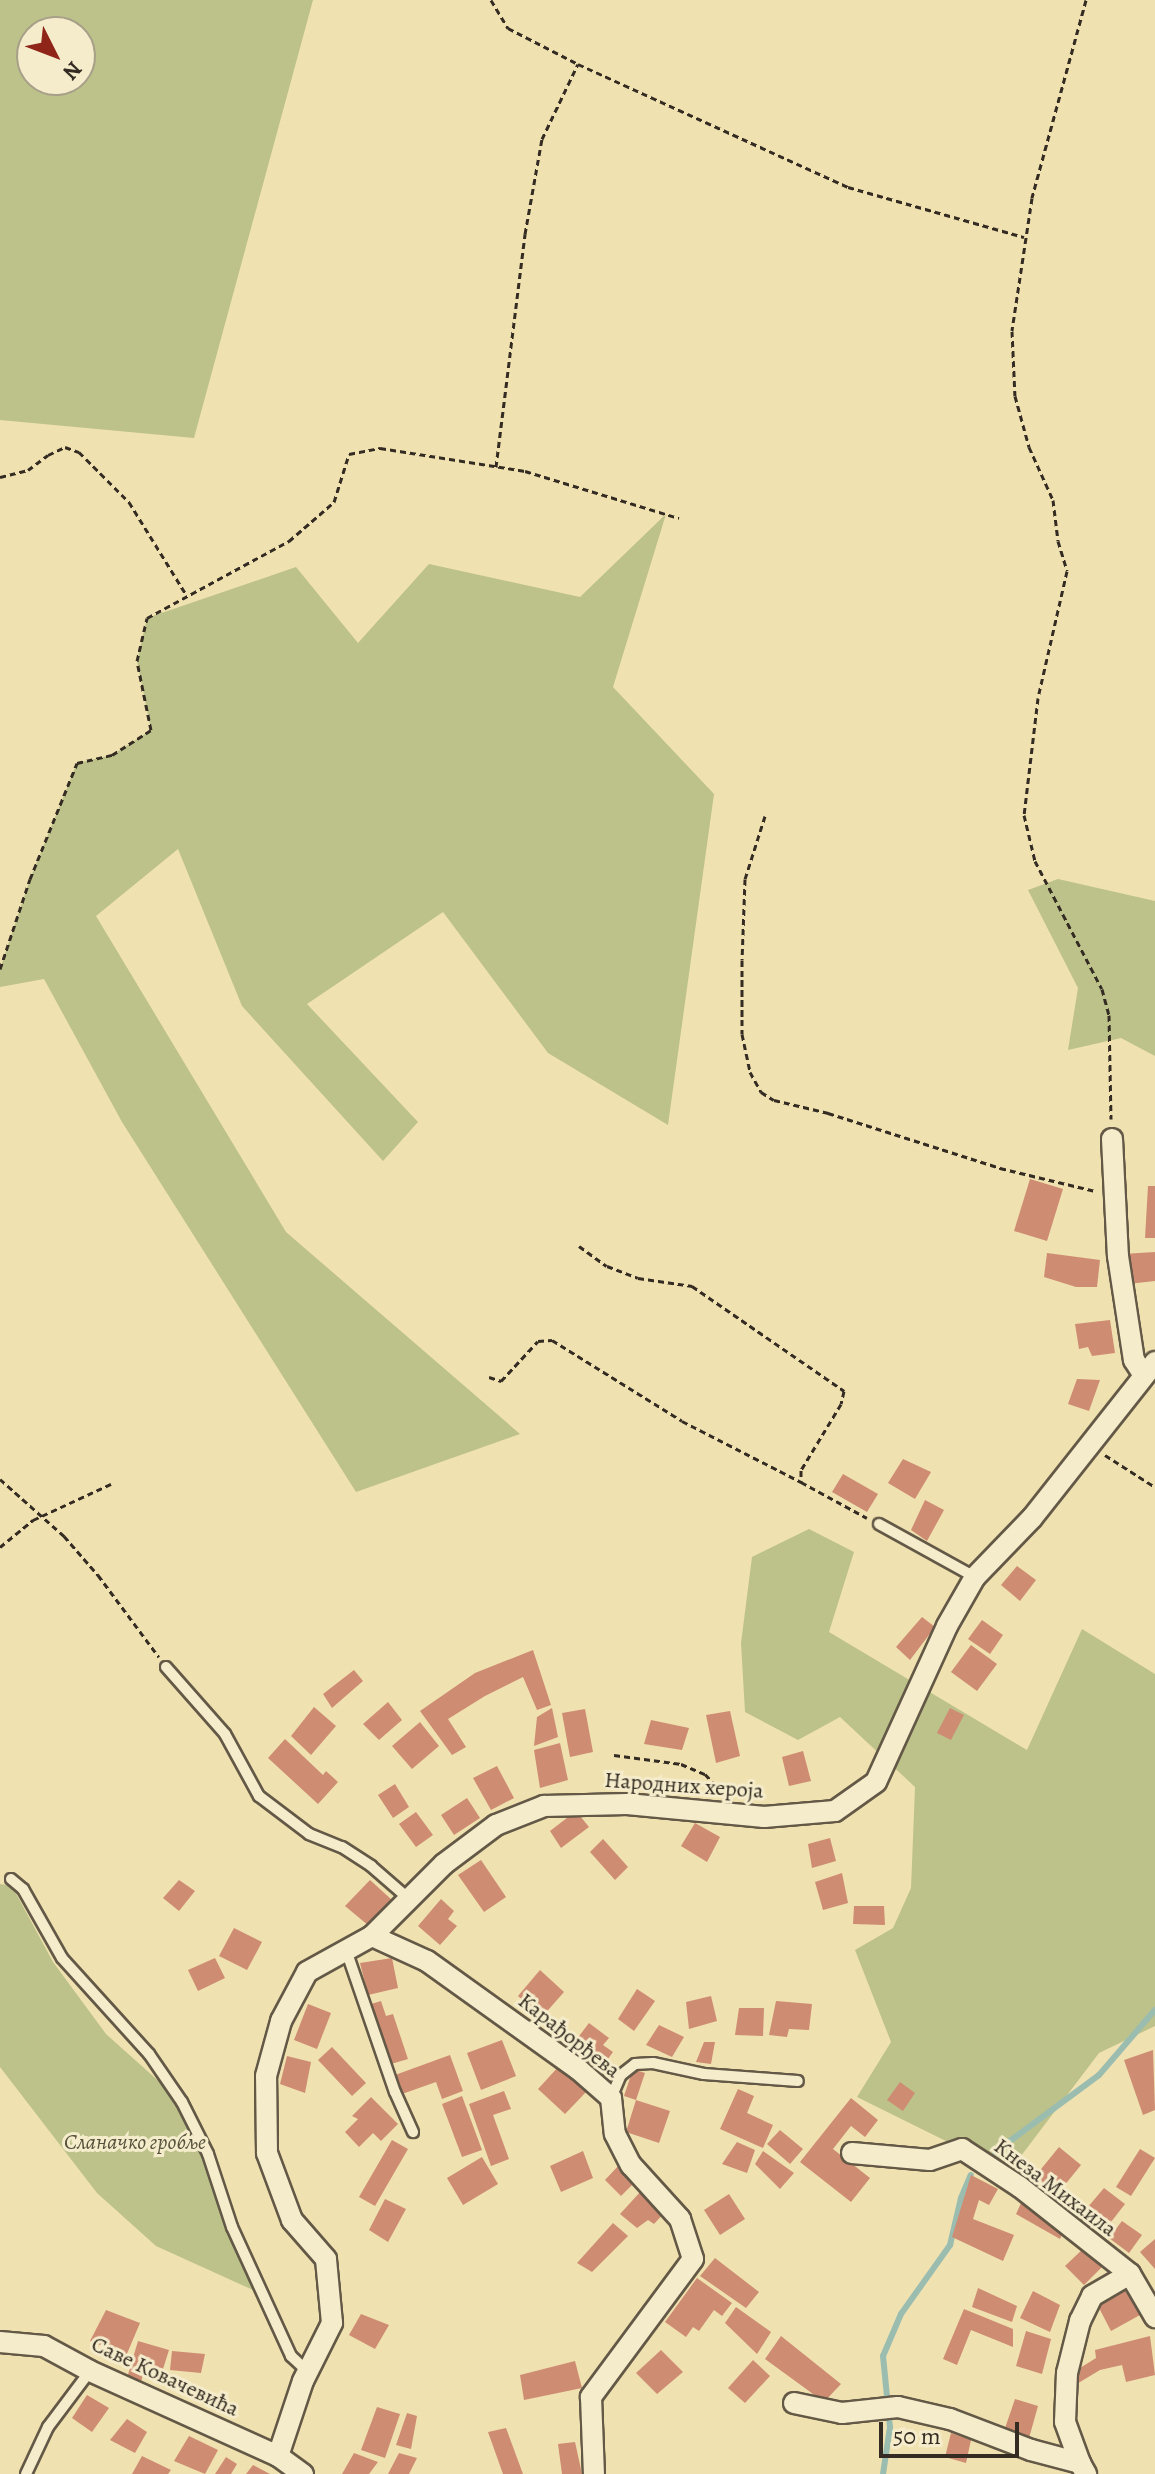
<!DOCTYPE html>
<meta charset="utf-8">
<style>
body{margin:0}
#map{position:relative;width:1155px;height:2474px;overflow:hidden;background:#f0e1b0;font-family:Alegreya,serif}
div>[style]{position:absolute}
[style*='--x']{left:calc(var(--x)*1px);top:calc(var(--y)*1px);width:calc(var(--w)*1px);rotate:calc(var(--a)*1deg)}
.green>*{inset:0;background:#bcc28a}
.stream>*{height:6px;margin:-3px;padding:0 3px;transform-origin:3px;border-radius:3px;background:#9bbdb0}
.building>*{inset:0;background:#ce8c72}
.path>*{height:3px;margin-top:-1.5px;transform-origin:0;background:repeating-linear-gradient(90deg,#342c22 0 6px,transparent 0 10px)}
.roads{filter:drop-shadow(2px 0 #635946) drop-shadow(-2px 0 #635946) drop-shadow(0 2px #635946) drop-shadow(0 -2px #635946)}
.service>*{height:10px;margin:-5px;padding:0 5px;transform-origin:5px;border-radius:5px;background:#f5eccc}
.minor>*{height:20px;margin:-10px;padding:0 10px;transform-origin:10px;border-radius:10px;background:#f5eccc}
span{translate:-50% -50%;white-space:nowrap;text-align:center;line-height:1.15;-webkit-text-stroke:6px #f5eccc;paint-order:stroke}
.street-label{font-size:22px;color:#342c22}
.park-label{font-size:22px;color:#56523c;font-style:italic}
.north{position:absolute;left:16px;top:16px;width:80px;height:80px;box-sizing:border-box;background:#f5eccc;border:2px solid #a89f88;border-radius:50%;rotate:132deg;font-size:22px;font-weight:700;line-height:32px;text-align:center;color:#342c22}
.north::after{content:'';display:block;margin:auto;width:28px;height:36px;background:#8f2418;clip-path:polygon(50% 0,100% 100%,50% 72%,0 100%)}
.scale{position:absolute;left:879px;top:2422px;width:140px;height:36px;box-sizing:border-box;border:4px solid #342c22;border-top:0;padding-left:10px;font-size:24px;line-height:28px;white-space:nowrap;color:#342c22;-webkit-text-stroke:6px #f5eccc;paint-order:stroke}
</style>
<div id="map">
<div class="green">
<i style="clip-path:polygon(evenodd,0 0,313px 0,194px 438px,0 420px,0 0,32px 32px,80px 32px,80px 80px,32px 80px,32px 32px)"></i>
<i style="clip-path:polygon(666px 514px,613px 687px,714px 794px,668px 1125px,548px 1053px,443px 912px,307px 1004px,418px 1122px,383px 1161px,242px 1006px,178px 849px,96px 916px,286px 1232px,520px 1434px,356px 1492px,122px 1122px,44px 979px,0 987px,0 969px,30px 879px,77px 763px,112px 755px,151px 730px,137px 661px,147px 618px,296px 567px,358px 643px,429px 564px,580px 597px)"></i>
<i style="clip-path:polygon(1058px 879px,1155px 901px,1155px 1056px,1121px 1038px,1068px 1050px,1078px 988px,1028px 890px)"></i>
<i style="clip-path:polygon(809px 1529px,854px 1552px,829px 1632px,1027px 1750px,1082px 1629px,1155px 1674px,1155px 2026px,1099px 2053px,1005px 2177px,962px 2149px,857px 2097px,891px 2042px,855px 1950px,893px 1928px,911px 1888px,915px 1787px,840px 1717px,798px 1740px,745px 1712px,741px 1643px,752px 1557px)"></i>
<i style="clip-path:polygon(0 1884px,12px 1886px,53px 1962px,106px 2034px,182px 2102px,227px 2189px,253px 2290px,156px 2246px,97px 2193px,0 2067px)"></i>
</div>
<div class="stream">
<i style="--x:995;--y:2152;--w:129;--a:-36.5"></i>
<i style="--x:1099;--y:2075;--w:86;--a:-49.3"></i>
<i style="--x:883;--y:2474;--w:48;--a:-81.5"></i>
<i style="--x:890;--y:2427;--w:71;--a:-95.6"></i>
<i style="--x:883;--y:2356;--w:46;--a:-66.8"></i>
<i style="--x:901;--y:2314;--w:85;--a:-54.6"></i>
<i style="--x:950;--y:2245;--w:48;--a:-76.8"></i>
<i style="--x:961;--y:2198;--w:25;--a:-67"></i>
</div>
<div class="building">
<i style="clip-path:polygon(1030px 1179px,1063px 1189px,1047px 1241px,1014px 1231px)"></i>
<i style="clip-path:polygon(1148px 1186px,1155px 1186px,1155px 1238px,1145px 1238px)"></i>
<i style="clip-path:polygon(1155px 1252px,1155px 1281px,1128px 1284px,1123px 1254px)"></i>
<i style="clip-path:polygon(1047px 1253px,1100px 1260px,1097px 1287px,1076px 1287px,1044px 1277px)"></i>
<i style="clip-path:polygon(1110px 1320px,1115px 1353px,1092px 1356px,1088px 1347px,1079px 1349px,1075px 1324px)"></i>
<i style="clip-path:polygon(1077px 1379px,1100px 1380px,1089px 1411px,1068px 1404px)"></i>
<i style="clip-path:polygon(903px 1459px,931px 1472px,915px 1499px,888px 1483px)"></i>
<i style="clip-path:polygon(843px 1474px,878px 1494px,867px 1512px,832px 1492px)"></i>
<i style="clip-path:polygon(925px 1500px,944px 1510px,927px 1541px,911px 1530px)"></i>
<i style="clip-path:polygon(1017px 1566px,1036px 1580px,1020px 1601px,1001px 1585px)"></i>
<i style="clip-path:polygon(922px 1617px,935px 1627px,910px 1660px,896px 1647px)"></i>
<i style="clip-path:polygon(982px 1620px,1003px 1635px,990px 1654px,968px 1639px)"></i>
<i style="clip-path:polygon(971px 1645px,997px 1664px,977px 1691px,951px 1672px)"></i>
<i style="clip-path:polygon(533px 1650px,551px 1705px,537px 1710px,523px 1677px,485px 1696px,448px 1719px,466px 1747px,452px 1755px,420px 1711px,475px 1673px)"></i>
<i style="clip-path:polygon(354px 1670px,363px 1681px,332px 1708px,323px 1694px)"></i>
<i style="clip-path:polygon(388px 1702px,402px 1720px,379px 1740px,363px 1724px)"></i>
<i style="clip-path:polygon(314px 1707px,336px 1726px,311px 1755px,291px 1736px)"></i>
<i style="clip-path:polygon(552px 1708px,558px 1737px,534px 1746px,537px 1717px)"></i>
<i style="clip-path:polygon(950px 1708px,964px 1715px,951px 1740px,937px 1733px)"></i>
<i style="clip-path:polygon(585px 1709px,593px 1752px,570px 1757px,562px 1713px)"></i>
<i style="clip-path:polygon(730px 1711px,740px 1756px,716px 1763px,706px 1715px)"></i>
<i style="clip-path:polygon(651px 1720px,689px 1728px,682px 1750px,644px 1744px)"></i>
<i style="clip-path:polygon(420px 1722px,439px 1746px,412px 1769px,392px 1746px)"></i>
<i style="clip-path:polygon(285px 1739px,323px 1775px,326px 1771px,338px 1782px,318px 1804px,268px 1758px)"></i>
<i style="clip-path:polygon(560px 1743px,568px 1780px,540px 1788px,534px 1750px)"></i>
<i style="clip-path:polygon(803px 1751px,811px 1781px,789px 1786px,782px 1757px)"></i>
<i style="clip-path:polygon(497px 1766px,514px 1798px,491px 1810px,473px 1778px)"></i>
<i style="clip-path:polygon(395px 1784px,409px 1807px,393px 1818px,378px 1795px)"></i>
<i style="clip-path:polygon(467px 1798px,480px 1818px,454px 1835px,441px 1815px)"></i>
<i style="clip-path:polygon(576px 1811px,589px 1827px,561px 1848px,550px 1831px)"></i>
<i style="clip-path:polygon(416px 1812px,433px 1835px,416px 1847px,399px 1824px)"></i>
<i style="clip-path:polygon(695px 1823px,720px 1837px,707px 1862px,681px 1846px)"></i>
<i style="clip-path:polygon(830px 1838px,836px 1861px,812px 1868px,808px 1844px)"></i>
<i style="clip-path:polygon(603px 1839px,628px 1867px,615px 1880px,590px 1852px)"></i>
<i style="clip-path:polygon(481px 1860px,506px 1897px,484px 1912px,458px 1875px)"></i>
<i style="clip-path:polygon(842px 1873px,848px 1903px,823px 1910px,815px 1882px)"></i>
<i style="clip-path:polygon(179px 1880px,195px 1891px,179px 1911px,163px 1898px)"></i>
<i style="clip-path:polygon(370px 1880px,392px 1900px,369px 1926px,345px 1906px)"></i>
<i style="clip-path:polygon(441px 1899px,454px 1911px,448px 1919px,457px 1926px,440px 1945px,418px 1926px)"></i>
<i style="clip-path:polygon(854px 1906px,884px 1906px,885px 1925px,853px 1924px)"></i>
<i style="clip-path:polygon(234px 1928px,262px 1942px,247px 1970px,219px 1956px)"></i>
<i style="clip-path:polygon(215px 1958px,225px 1978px,198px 1991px,188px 1970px)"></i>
<i style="clip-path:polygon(392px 1958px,398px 1988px,368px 1995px,360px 1963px)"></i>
<i style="clip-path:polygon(540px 1970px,564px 1992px,542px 2017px,518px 1996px)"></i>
<i style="clip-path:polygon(637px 1989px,655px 2001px,634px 2031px,618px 2019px)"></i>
<i style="clip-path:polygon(711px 1996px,717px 2021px,689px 2029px,686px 2002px)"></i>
<i style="clip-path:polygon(381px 2001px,386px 2016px,393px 2014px,408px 2059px,391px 2064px,371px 2004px)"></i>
<i style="clip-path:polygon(776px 2001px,812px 2004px,809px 2030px,789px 2029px,787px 2037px,769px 2035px)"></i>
<i style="clip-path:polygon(308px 2004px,331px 2013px,317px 2049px,294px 2040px)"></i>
<i style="clip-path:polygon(739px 2008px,764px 2008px,763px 2036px,735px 2035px)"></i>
<i style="clip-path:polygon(589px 2023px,609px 2038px,603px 2045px,613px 2052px,600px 2070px,570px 2048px)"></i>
<i style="clip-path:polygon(659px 2025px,684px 2037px,672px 2057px,646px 2045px)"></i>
<i style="clip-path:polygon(502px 2040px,516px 2076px,481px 2090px,467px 2053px)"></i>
<i style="clip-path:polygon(704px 2042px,715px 2042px,711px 2064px,696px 2062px)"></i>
<i style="clip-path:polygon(332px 2047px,366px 2083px,352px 2096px,318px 2060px)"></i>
<i style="clip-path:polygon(1153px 2050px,1155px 2110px,1143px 2115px,1124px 2060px)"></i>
<i style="clip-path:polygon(450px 2055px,463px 2091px,442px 2099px,436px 2082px,402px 2094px,395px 2075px)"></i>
<i style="clip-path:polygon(287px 2056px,311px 2062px,305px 2093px,280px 2084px)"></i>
<i style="clip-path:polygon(560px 2065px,588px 2090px,565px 2114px,538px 2089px)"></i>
<i style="clip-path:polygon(633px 2069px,645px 2073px,636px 2100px,670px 2111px,659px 2143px,626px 2132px,636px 2100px,624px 2096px)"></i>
<i style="clip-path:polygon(900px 2082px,915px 2093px,903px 2111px,887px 2100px)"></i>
<i style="clip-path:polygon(738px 2089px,754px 2096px,747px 2113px,773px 2125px,763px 2148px,720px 2129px)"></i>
<i style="clip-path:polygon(504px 2091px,511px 2109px,493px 2115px,509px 2159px,491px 2166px,469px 2104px)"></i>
<i style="clip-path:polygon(462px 2096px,482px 2150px,462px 2157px,442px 2104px)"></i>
<i style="clip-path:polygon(371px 2097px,398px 2124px,381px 2141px,373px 2133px,359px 2147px,345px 2132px,358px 2119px,352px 2116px)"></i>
<i style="clip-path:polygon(851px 2098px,878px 2120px,865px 2137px,851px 2126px,833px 2149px,870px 2178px,851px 2202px,800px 2162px)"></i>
<i style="clip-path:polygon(780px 2130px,803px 2149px,790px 2164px,767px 2144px)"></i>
<i style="clip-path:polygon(392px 2140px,408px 2149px,375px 2206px,359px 2197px)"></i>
<i style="clip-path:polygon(737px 2142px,755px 2150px,747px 2173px,722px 2164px)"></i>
<i style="clip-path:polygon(1059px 2147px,1081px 2165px,1055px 2197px,1033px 2179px)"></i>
<i style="clip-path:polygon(1140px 2149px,1155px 2158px,1131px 2196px,1116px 2187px)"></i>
<i style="clip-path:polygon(583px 2151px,593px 2178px,561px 2192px,550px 2166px)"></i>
<i style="clip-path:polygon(763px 2151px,794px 2173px,780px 2189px,755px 2164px)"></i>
<i style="clip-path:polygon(482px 2157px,498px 2184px,463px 2205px,447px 2178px)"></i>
<i style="clip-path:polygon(620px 2164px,637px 2180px,621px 2196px,605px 2180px)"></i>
<i style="clip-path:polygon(971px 2175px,998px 2189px,989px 2205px,979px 2200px,973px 2219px,1014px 2235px,1003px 2261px,952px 2237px)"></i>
<i style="clip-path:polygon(1104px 2188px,1125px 2204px,1104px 2231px,1082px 2214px)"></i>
<i style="clip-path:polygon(642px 2190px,665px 2212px,654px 2224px,648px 2220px,637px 2228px,620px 2214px)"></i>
<i style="clip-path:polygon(729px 2194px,745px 2219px,720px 2235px,704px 2210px)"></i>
<i style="clip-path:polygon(385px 2199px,406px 2209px,388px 2242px,369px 2230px)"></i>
<i style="clip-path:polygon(1022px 2201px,1065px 2229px,1060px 2239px,1016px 2214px)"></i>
<i style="clip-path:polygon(1122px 2221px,1142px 2235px,1129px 2253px,1109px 2238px)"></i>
<i style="clip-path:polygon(613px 2223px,628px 2236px,592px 2272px,577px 2263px)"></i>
<i style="clip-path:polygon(1155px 2239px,1155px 2269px,1140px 2252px)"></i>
<i style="clip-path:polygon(1086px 2246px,1105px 2264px,1084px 2285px,1065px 2266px)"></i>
<i style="clip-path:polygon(715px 2258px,759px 2292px,746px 2308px,700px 2276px)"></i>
<i style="clip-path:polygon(697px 2278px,732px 2303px,722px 2316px,714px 2310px,699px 2331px,693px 2327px,686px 2337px,665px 2322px)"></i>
<i style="clip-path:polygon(978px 2288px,1017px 2306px,1012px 2322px,972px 2307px)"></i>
<i style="clip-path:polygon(1127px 2290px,1140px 2315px,1111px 2331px,1098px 2306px)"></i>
<i style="clip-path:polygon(1033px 2291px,1060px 2305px,1050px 2332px,1020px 2318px)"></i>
<i style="clip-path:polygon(736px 2307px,771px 2332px,757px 2354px,725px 2323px)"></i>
<i style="clip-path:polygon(964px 2309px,1013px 2329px,1013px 2347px,971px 2330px,957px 2365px,943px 2359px)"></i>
<i style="clip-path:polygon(106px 2310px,140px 2323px,126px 2356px,90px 2341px)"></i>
<i style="clip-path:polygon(361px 2314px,389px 2325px,375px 2349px,349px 2335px)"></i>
<i style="clip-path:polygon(1026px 2331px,1051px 2339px,1042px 2374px,1016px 2366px)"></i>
<i style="clip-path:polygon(781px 2336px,841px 2384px,824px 2402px,765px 2359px)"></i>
<i style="clip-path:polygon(1150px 2336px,1155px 2375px,1126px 2382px,1122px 2365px,1100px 2370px,1075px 2385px,1072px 2373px,1096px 2358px,1095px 2350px)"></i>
<i style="clip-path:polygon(138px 2341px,169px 2350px,163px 2369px,146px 2364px,141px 2382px,127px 2378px)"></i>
<i style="clip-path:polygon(661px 2350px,683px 2372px,657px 2394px,636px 2373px)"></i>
<i style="clip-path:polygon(172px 2351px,205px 2354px,201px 2373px,170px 2370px)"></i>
<i style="clip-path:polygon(753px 2360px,770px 2376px,745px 2403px,728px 2388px)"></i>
<i style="clip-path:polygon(575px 2361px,582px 2388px,524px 2400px,520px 2375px)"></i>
<i style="clip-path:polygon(87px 2395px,109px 2408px,92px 2432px,72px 2418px)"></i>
<i style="clip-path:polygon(1015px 2399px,1038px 2406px,1029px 2438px,1004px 2431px)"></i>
<i style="clip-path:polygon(377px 2407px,400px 2414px,385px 2458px,361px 2450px)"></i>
<i style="clip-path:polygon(407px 2413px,417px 2416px,411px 2449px,396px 2445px)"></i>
<i style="clip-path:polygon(127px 2419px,147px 2432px,135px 2453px,110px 2440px)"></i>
<i style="clip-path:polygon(506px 2428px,523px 2474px,503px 2474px,488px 2432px)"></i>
<i style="clip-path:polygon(951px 2433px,971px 2440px,966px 2463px,945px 2457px)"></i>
<i style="clip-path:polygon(189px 2436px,218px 2450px,205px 2474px,174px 2461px)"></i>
<i style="clip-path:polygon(575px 2442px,582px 2474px,562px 2474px,558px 2444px)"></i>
<i style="clip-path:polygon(354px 2453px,378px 2462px,369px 2474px,342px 2474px)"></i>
<i style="clip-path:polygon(399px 2453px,417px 2458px,409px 2474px,388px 2474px)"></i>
<i style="clip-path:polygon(142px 2456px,171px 2470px,168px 2474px,132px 2474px)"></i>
<i style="clip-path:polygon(226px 2457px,237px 2464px,231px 2474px,215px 2474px)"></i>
<i style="clip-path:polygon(253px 2465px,270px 2474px,246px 2474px)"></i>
</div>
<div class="path">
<i style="--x:491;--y:0;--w:33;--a:59"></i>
<i style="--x:508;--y:28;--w:79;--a:27.2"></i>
<i style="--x:578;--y:64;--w:297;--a:24.5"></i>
<i style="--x:848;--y:187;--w:183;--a:15.9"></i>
<i style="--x:1086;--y:0;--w:205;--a:105.3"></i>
<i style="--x:1032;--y:198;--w:134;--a:98.6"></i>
<i style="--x:1012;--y:331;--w:65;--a:87.4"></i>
<i style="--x:1015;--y:396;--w:53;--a:74.6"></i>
<i style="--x:1029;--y:447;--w:58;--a:65.6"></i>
<i style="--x:1053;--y:500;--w:41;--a:83"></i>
<i style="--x:1058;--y:541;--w:31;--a:73"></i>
<i style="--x:1067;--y:571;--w:130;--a:102.9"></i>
<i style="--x:1038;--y:698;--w:118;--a:96.8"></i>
<i style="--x:1024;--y:815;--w:47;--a:76.6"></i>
<i style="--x:1035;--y:861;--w:144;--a:62.4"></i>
<i style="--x:1102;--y:989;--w:27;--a:75"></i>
<i style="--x:1109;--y:1015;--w:104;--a:88.9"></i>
<i style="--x:496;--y:467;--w:235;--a:-82.9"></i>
<i style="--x:525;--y:234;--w:97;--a:-79.9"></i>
<i style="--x:542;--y:139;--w:83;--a:-64.4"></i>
<i style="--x:0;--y:477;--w:29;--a:-14"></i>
<i style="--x:28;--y:470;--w:25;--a:-37"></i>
<i style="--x:48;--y:455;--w:19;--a:-25"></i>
<i style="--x:65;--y:447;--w:15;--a:20"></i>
<i style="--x:79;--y:452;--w:71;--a:45"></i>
<i style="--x:129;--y:502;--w:110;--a:58.3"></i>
<i style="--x:765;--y:816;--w:66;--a:107.6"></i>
<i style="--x:745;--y:879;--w:81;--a:92.1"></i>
<i style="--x:742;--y:960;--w:74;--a:90"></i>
<i style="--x:742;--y:1034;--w:39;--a:78"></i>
<i style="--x:750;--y:1072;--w:23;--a:61"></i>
<i style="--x:761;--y:1092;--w:15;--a:32"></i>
<i style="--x:774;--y:1100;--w:56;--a:13.5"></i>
<i style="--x:828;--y:1113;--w:181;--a:17.7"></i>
<i style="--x:1000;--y:1168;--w:98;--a:13.6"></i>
<i style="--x:0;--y:969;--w:95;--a:-71.6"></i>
<i style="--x:30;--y:879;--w:125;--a:-67.9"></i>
<i style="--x:77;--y:763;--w:36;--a:-13"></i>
<i style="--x:112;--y:755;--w:46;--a:-32.7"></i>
<i style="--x:151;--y:730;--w:70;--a:-101.5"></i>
<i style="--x:137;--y:661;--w:44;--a:-76.9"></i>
<i style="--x:147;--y:618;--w:162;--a:-28.5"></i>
<i style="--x:289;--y:541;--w:60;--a:-40.9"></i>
<i style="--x:334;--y:502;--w:50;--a:-72.6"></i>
<i style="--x:349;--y:454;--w:32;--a:-11"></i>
<i style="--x:380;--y:448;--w:147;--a:9"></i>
<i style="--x:525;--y:471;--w:161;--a:17"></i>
<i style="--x:579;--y:1246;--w:34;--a:36"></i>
<i style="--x:607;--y:1266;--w:33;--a:21"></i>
<i style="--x:638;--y:1278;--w:55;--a:8.4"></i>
<i style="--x:692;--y:1286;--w:185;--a:34.6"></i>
<i style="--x:844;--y:1391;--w:13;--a:103"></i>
<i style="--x:841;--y:1404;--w:77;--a:121.2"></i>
<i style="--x:801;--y:1470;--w:12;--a:90"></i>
<i style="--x:801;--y:1482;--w:75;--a:28.6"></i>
<i style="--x:489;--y:1377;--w:13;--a:18"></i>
<i style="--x:501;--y:1381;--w:54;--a:-47.2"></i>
<i style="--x:538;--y:1341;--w:14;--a:-4"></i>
<i style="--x:552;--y:1340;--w:153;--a:31.9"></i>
<i style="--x:682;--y:1421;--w:134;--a:27.1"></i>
<i style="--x:1105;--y:1455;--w:59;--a:32.6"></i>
<i style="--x:0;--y:1479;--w:86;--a:41.7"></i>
<i style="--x:64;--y:1536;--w:52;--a:48.9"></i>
<i style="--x:98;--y:1575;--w:102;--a:53.4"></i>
<i style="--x:0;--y:1547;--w:43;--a:-39.3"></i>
<i style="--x:33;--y:1520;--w:86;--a:-24.8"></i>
<i style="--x:614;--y:1755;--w:68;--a:7.7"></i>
<i style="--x:681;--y:1764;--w:26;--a:23"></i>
<i style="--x:705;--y:1774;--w:26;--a:47"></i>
</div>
<div class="roads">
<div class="service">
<i style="--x:879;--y:1524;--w:110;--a:28.9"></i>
<i style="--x:166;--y:1667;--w:89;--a:48.6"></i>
<i style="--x:225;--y:1734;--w:71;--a:61.3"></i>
<i style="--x:259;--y:1796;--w:63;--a:37.2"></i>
<i style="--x:309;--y:1834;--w:35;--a:22"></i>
<i style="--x:342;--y:1847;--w:35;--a:33"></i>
<i style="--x:371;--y:1866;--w:50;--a:41"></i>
<i style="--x:11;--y:1879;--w:16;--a:40"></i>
<i style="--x:23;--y:1889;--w:79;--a:60.5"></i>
<i style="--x:62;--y:1958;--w:130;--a:47.8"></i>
<i style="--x:149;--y:2054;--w:58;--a:55.5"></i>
<i style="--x:182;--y:2102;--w:58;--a:63.4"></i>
<i style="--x:208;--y:2154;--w:77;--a:71.8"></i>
<i style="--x:232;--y:2227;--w:142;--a:65.4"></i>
<i style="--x:291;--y:2356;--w:23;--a:43"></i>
<i style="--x:346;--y:1950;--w:150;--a:71"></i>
<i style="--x:395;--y:2092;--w:44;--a:65.8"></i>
<i style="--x:611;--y:2098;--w:25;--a:-67"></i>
<i style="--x:621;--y:2075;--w:18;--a:-38"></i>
<i style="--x:635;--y:2064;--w:18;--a:-3"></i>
<i style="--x:653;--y:2063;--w:52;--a:12.2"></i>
<i style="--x:704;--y:2074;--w:94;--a:4.3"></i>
<i style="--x:26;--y:2474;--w:52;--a:-64.9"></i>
<i style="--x:48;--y:2427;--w:70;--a:-53.1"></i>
</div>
<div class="minor">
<i style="--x:1112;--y:1139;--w:117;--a:87.1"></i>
<i style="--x:1118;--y:1256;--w:105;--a:81.3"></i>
<i style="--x:1134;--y:1360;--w:17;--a:57"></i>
<i style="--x:372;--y:1936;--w:60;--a:24.4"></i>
<i style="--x:427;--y:1961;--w:186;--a:35.6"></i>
<i style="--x:578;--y:2069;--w:44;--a:41.3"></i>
<i style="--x:611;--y:2098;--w:36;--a:84"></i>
<i style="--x:615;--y:2134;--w:35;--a:63"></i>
<i style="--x:631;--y:2165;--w:73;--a:47.8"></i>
<i style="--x:680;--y:2219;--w:42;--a:72"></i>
<i style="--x:693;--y:2259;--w:172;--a:126.5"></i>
<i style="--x:591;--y:2397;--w:77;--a:87.8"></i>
<i style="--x:852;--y:2153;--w:78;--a:5.1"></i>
<i style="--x:930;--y:2160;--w:34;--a:-19"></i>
<i style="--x:962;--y:2149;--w:69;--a:33.2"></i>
<i style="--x:1020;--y:2187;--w:140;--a:38.3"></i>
<i style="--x:1130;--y:2274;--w:50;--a:59.8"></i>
<i style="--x:0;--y:2342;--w:44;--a:5.2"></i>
<i style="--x:44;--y:2346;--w:52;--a:28.5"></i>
<i style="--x:90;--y:2371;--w:206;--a:24.3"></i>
<i style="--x:278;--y:2456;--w:31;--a:36"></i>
<i style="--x:794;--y:2403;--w:49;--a:11.8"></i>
<i style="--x:842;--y:2413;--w:56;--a:-6.1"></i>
<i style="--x:898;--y:2407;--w:53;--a:13"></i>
<i style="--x:950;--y:2419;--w:87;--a:20.9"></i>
<i style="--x:1031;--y:2450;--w:51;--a:14.9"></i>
<i style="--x:1080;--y:2463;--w:13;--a:61"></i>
<i style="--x:278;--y:2456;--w:79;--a:-71.6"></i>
<i style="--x:303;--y:2381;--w:65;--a:-63.4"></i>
<i style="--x:332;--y:2323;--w:64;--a:-95.4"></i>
<i style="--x:326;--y:2259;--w:52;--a:-131.1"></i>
<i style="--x:292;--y:2220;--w:72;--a:-110.5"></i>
<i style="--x:267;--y:2153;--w:77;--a:-90.7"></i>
<i style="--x:266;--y:2076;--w:57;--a:-74.7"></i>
<i style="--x:281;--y:2021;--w:55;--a:-62"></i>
<i style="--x:307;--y:1972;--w:74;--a:-29"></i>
<i style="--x:372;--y:1936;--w:102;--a:-45"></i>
<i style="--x:444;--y:1864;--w:65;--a:-36.9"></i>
<i style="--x:496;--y:1825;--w:52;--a:-21.6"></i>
<i style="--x:544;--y:1806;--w:83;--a:-1.4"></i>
<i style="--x:627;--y:1804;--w:138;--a:5.4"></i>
<i style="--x:764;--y:1817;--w:71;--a:-4.8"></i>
<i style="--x:835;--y:1811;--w:50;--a:-35.3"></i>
<i style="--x:876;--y:1782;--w:171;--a:-65.5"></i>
<i style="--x:947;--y:1626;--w:56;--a:-60.3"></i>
<i style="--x:975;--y:1577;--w:82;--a:-46"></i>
<i style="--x:1032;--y:1518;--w:199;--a:-51.7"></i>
<i style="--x:1080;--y:2463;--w:44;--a:-110.1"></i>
<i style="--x:1065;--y:2422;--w:49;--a:-87.7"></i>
<i style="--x:1067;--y:2373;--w:54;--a:-76"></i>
<i style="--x:1080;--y:2321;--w:28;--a:-64"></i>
<i style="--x:1092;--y:2296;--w:44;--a:-30.1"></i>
</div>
</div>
<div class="street-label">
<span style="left:684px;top:1786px;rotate:4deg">Народних хероја</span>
<span style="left:569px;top:2036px;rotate:38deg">Карађорђева</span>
<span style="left:1055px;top:2188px;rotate:37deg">Кнеза Михаила</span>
<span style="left:165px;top:2377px;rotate:25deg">Саве Ковачевића</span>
</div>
<div class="park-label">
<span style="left:135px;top:2143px">Сланачко гробље</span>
</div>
<div class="north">N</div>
<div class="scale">50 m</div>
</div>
